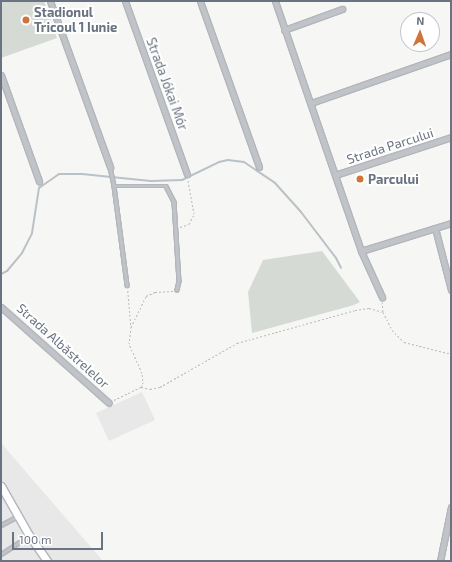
<!DOCTYPE html>
<meta charset="utf-8">
<style>
body{margin:0}
#map{position:relative;width:452px;height:562px;overflow:hidden;background:#f6f7f4;font-family:"Exo 2",sans-serif}
div>[style]{position:absolute}
[style*='--x']{left:calc(var(--x)*1px);top:calc(var(--y)*1px);width:calc(var(--w)*1px);rotate:calc(var(--a)*1deg)}
.built>*{inset:0;background:#e7e8e7}
.green>*{inset:0;background:#d5dbd4}
.stream>*{height:2px;margin:-1px;padding:0 1px;transform-origin:1px;border-radius:1px;background:#bac1c7}
.path>*{height:1px;margin-top:-0.5px;transform-origin:0;background:repeating-linear-gradient(90deg,#b8babd 0 2px,transparent 0 4px)}
.roads{filter:drop-shadow(1px 0 #b3b6bb) drop-shadow(-1px 0 #b3b6bb) drop-shadow(0 1px #b3b6bb) drop-shadow(0 -1px #b3b6bb)}
.lane>*{height:2.5px;margin:-1.25px;padding:0 1.25px;transform-origin:1.25px;border-radius:1.25px;background:#c0c3c7}
.street>*{height:5px;margin:-2.5px;padding:0 2.5px;transform-origin:2.5px;border-radius:2.5px;background:#c0c3c7}
.secondary>*{height:7px;margin:-3.5px;padding:0 3.5px;transform-origin:3.5px;border-radius:3.5px;background:#fff}
.dots>*{width:11px;height:11px;translate:-50% -50%;box-sizing:border-box;border:2px solid #fff;border-radius:50%}
span{translate:-50% -50%;white-space:nowrap;text-align:center;line-height:1.15;-webkit-text-stroke:4px #fff;paint-order:stroke}
.poi-label{font-size:13px;color:#697381;font-weight:700}
.left{translate:0 -50%;text-align:left}
.street-label{font-size:13px;color:#697381}
.frame{position:absolute;inset:0;border:2px solid #697381;pointer-events:none}
.north{position:absolute;left:400px;top:12px;width:40px;height:40px;box-sizing:border-box;background:#fff;border:1px solid #c3c7cd;border-radius:50%;rotate:2deg;font-size:11px;font-weight:700;line-height:16px;text-align:center;color:#697381}
.north::after{content:'';display:block;margin:auto;width:14px;height:18px;background:#cf753c;clip-path:polygon(50% 0,100% 100%,50% 72%,0 100%)}
.scale{position:absolute;left:12px;top:532px;width:91px;height:18px;box-sizing:border-box;border:2px solid #697381;border-top:0;padding-left:5px;font-size:12px;line-height:14px;white-space:nowrap;color:#697381;-webkit-text-stroke:3px #fff;paint-order:stroke}
</style>
<div id="map">
<div class="built">
<i style="clip-path:polygon(142px 392px,155px 420px,109px 441px,96px 413px)"></i>
<i style="clip-path:polygon(1px 443px,103px 561px,1px 561px)"></i>
</div>
<div class="green">
<i style="clip-path:polygon(1px 1px,44px 1px,57px 38px,1px 58px)"></i>
<i style="clip-path:polygon(322px 251px,360px 302px,354px 305px,252px 333px,248px 292px,263px 260px)"></i>
</div>
<div class="stream">
<i style="--x:1;--y:274;--w:7;--a:-27"></i>
<i style="--x:7;--y:271;--w:23;--a:-50"></i>
<i style="--x:22;--y:253;--w:22;--a:-63"></i>
<i style="--x:32;--y:233;--w:46;--a:-81.2"></i>
<i style="--x:39;--y:188;--w:24;--a:-35"></i>
<i style="--x:59;--y:174;--w:23;--a:0"></i>
<i style="--x:82;--y:174;--w:69;--a:5.8"></i>
<i style="--x:151;--y:181;--w:31;--a:-2"></i>
<i style="--x:182;--y:180;--w:41;--a:-25.9"></i>
<i style="--x:219;--y:162;--w:9;--a:-13"></i>
<i style="--x:228;--y:160;--w:16;--a:7"></i>
<i style="--x:244;--y:162;--w:37;--a:34"></i>
<i style="--x:275;--y:183;--w:39;--a:48"></i>
<i style="--x:301;--y:212;--w:58;--a:52.7"></i>
<i style="--x:336;--y:258;--w:11;--a:63"></i>
</div>
<div class="path">
<i style="--x:180;--y:227;--w:9;--a:-18"></i>
<i style="--x:189;--y:224;--w:11;--a:-63"></i>
<i style="--x:194;--y:214;--w:36;--a:-100"></i>
<i style="--x:382;--y:302;--w:10;--a:84"></i>
<i style="--x:383;--y:312;--w:20;--a:63"></i>
<i style="--x:392;--y:330;--w:17;--a:45"></i>
<i style="--x:404;--y:342;--w:49;--a:14.3"></i>
<i style="--x:131;--y:327;--w:34;--a:-64"></i>
<i style="--x:146;--y:296;--w:10;--a:-24"></i>
<i style="--x:155;--y:292;--w:18;--a:-3"></i>
<i style="--x:141;--y:387;--w:9;--a:13"></i>
<i style="--x:150;--y:389;--w:10;--a:-11"></i>
<i style="--x:160;--y:387;--w:89;--a:-29.7"></i>
<i style="--x:237;--y:343;--w:123;--a:-15.6"></i>
<i style="--x:355;--y:310;--w:14;--a:-8"></i>
<i style="--x:369;--y:308;--w:15;--a:16"></i>
<i style="--x:114;--y:400;--w:30;--a:-26"></i>
<i style="--x:141;--y:387;--w:4;--a:-56"></i>
<i style="--x:143;--y:384;--w:11;--a:-95"></i>
<i style="--x:142;--y:373;--w:32;--a:-114"></i>
<i style="--x:129;--y:344;--w:16;--a:-83"></i>
<i style="--x:131;--y:328;--w:38;--a:-95"></i>
</div>
<div class="roads">
<div class="lane">
<i style="--x:110;--y:167;--w:19;--a:78"></i>
<i style="--x:114;--y:186;--w:100;--a:82.5"></i>
<i style="--x:114;--y:186;--w:52;--a:0"></i>
<i style="--x:166;--y:186;--w:18;--a:63"></i>
<i style="--x:174;--y:202;--w:79;--a:86.4"></i>
<i style="--x:179;--y:281;--w:9;--a:103"></i>
<i style="--x:1;--y:525;--w:19;--a:-28"></i>
<i style="--x:1;--y:554;--w:33;--a:-33"></i>
</div>
<div class="street">
<i style="--x:50;--y:1;--w:177;--a:70.1"></i>
<i style="--x:125;--y:1;--w:184;--a:70.3"></i>
<i style="--x:200;--y:1;--w:176;--a:70.4"></i>
<i style="--x:275;--y:1;--w:264;--a:71"></i>
<i style="--x:361;--y:251;--w:51;--a:65.5"></i>
<i style="--x:284;--y:30;--w:62;--a:-19.9"></i>
<i style="--x:1;--y:75;--w:113;--a:70.3"></i>
<i style="--x:311;--y:103;--w:148;--a:-19.3"></i>
<i style="--x:335;--y:175;--w:122;--a:-18.1"></i>
<i style="--x:435;--y:228;--w:64;--a:75.5"></i>
<i style="--x:361;--y:251;--w:94;--a:-17.3"></i>
<i style="--x:1;--y:307;--w:144;--a:41.6"></i>
<i style="--x:440;--y:561;--w:55;--a:-78.5"></i>
</div>
<div class="secondary">
<i style="--x:1;--y:486;--w:56;--a:60.3"></i>
<i style="--x:29;--y:535;--w:32;--a:55"></i>
</div>
</div>
<div class="dots">
<i style="left:26px;top:20px;background:#cf753c"></i>
<i style="left:360px;top:179px;background:#cf753c"></i>
</div>
<div class="poi-label">
<span class="left" style="left:34px;top:20px">Stadionul<br>Tricoul 1 Iunie</span>
<span class="left" style="left:368px;top:179px">Parcului</span>
</div>
<div class="street-label">
<span style="left:167px;top:84px;rotate:70deg">Strada Jókai Mór</span>
<span style="left:390px;top:146px;rotate:-18deg">Strada Parcului</span>
<span style="left:63px;top:346px;rotate:42deg">Strada Albăstrelelor</span>
</div>
<div class="frame"></div>
<div class="north">N</div>
<div class="scale">100 m</div>
</div>
